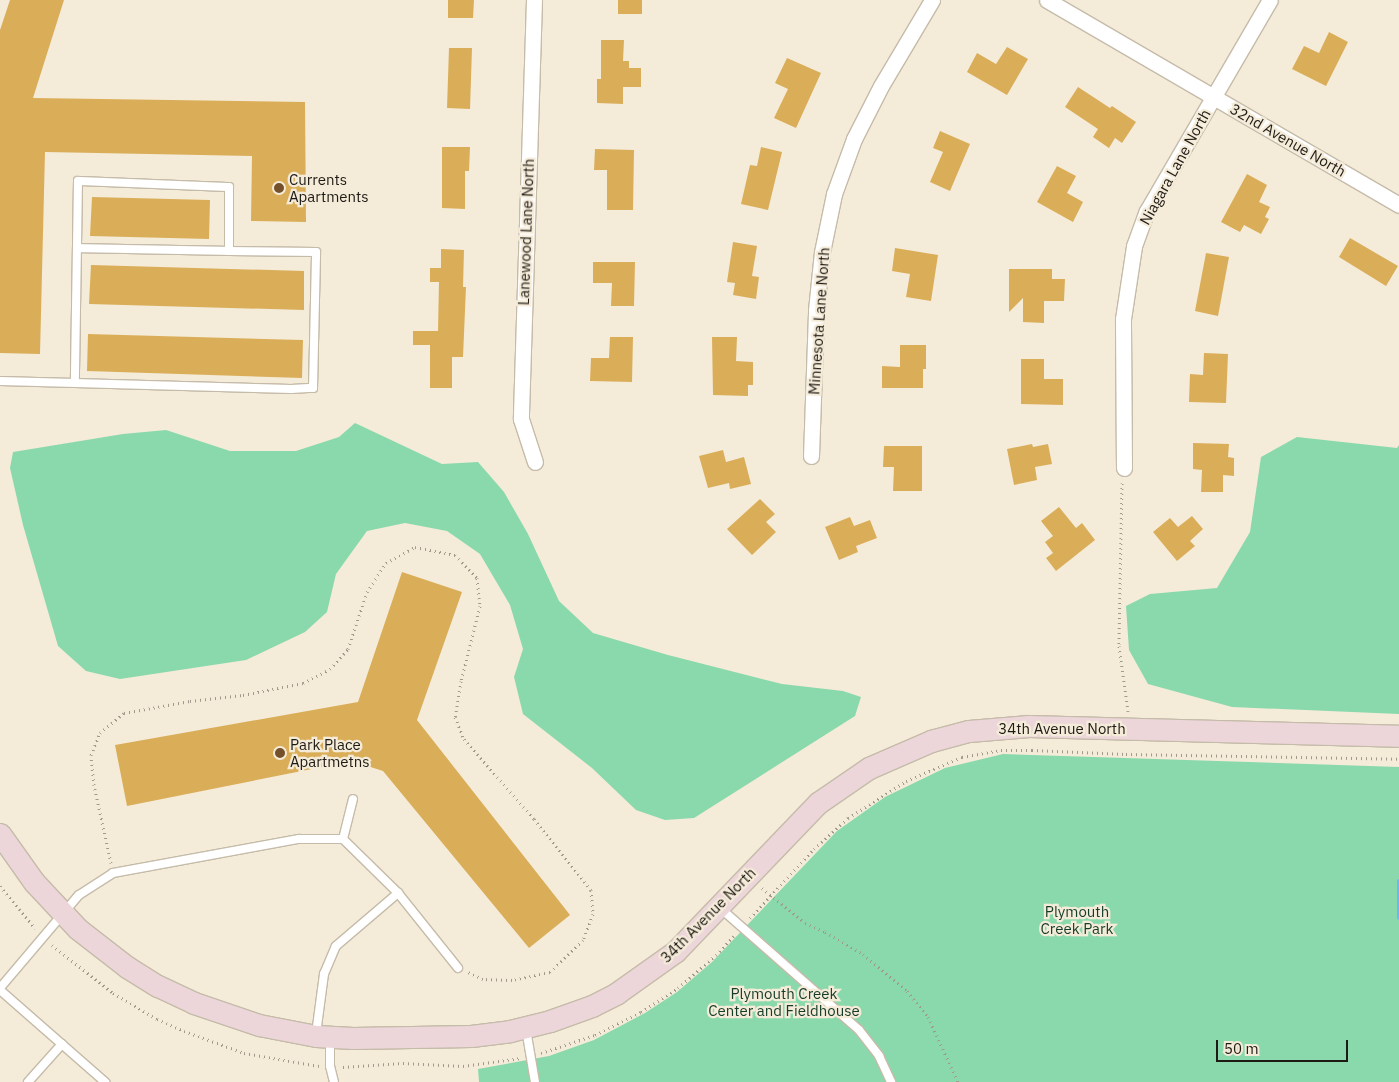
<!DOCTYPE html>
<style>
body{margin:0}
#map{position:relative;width:1399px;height:1082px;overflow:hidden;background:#f5ebd9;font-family:"IBM Plex Sans",sans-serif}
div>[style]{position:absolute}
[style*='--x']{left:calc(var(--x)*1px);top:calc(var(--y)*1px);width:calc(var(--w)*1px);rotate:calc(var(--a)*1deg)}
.green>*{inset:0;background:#8ad9ad}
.stream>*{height:5px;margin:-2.5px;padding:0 2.5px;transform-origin:2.5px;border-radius:2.5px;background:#6bb8f4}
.building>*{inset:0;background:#daae59}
.path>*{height:3px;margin-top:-1.5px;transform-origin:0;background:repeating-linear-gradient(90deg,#a1998c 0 1px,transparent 0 5px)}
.roads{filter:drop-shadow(1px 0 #c5bba9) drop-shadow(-1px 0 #c5bba9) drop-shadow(0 1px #c5bba9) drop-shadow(0 -1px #c5bba9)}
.lane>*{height:8px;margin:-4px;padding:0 4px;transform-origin:4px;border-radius:4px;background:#fff}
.street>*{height:15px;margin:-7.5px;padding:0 7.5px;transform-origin:7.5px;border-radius:7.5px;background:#fff}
.secondary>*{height:21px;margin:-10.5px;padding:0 10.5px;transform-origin:10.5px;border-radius:10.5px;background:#ecd6da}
.dots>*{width:14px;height:14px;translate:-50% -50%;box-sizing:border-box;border:2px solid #f5ebd9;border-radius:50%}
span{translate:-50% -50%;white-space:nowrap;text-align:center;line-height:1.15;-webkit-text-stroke:4.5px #f5ebd9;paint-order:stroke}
.street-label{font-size:15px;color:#1e1a14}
.poi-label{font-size:15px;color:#1e1a14}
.left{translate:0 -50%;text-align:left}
.park-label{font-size:15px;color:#143d29}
.scale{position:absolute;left:1216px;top:1040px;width:132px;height:22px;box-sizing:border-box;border:2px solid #1e1a14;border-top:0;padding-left:6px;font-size:15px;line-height:18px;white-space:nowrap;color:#1e1a14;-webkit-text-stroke:4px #f5ebd9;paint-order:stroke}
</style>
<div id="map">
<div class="green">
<i style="clip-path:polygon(355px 423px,442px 464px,478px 462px,504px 492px,528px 534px,559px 601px,593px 633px,668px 655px,782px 684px,843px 691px,861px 697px,855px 716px,694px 818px,665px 820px,636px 810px,592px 768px,523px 714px,514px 677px,523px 649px,510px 605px,480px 554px,447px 531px,405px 523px,367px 531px,336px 574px,327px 612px,305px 632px,246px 660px,120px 679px,86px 671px,58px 646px,23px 525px,10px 468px,13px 452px,123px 434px,166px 430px,230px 451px,296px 451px,339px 437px)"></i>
<i style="clip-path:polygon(1297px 437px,1397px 448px,1399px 445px,1399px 714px,1232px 707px,1148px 684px,1129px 650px,1126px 606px,1150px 594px,1217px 588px,1250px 532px,1261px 457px)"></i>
<i style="clip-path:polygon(1003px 754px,1399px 767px,1399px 1082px,479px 1082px,478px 1069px,549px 1056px,594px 1040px,645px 1013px,677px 992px,712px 962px,837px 831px,885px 797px,945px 768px)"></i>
</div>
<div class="stream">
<i style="--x:1399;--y:881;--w:36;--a:90"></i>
</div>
<div class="building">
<i style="clip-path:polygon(10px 0,64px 0,33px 98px,305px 102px,306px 222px,251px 221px,252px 156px,45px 152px,40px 354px,0 353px,0 30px)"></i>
<i style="clip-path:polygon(448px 0,474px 0,473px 18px,448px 18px)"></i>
<i style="clip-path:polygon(618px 0,642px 0,642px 14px,618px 14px)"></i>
<i style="clip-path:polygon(1329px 32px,1348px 42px,1326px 86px,1292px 69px,1304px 46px,1319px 53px)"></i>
<i style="clip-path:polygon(601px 40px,624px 40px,623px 61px,629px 61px,629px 68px,641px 68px,641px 87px,623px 87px,623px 104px,597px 103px,597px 79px,601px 79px)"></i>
<i style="clip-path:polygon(1007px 47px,1028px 59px,1007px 95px,967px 72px,977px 53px,996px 64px)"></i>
<i style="clip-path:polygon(449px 48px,472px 48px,470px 109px,447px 108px)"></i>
<i style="clip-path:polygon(787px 58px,821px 73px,796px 128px,774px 118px,788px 89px,775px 83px)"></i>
<i style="clip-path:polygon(1078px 87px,1110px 108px,1112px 106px,1136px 122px,1122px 143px,1115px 138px,1109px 148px,1093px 137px,1098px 129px,1065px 107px)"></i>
<i style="clip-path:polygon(940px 131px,970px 144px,950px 191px,930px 182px,943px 152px,933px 148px)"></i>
<i style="clip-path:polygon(442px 147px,470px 147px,469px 171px,465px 171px,465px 209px,442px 208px)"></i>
<i style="clip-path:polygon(761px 147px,782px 152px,768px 210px,741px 204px,750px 165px,757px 166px)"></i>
<i style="clip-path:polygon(595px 149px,634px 150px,633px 210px,607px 210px,607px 170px,594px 170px)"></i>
<i style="clip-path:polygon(1057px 166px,1076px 176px,1067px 193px,1083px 202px,1073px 222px,1037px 202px)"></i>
<i style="clip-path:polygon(1247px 174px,1267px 185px,1259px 202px,1270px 207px,1265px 217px,1269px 219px,1261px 234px,1244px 225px,1240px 232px,1221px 222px)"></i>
<i style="clip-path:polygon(92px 197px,210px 200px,209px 239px,90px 236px)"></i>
<i style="clip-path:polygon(1350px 238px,1398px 266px,1386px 286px,1339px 257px)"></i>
<i style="clip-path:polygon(733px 242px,757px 246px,752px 276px,759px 277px,756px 299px,733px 295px,735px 283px,727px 282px)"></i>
<i style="clip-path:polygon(895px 248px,938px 255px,931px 301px,906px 297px,910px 274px,892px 271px)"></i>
<i style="clip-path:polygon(441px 249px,464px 250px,463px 287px,466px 287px,463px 357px,452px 357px,452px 388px,430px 388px,430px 345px,413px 345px,413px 331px,438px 331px,439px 282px,430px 282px,430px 268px,441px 268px)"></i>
<i style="clip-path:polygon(1206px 253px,1229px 257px,1218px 316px,1195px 311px)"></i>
<i style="clip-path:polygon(593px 262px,635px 262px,634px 306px,611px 306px,612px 283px,593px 283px)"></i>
<i style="clip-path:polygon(91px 265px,304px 271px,304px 310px,89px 304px)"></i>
<i style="clip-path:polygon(1009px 269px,1052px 269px,1052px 279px,1065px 279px,1064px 301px,1044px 301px,1044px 323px,1023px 322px,1023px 298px,1009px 312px)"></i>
<i style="clip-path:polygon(88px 334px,303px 340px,302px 378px,87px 371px)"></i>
<i style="clip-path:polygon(610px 337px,633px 337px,632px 382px,590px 381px,591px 358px,609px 358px)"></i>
<i style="clip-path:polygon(712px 337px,737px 337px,736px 361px,753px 362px,753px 385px,748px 385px,748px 396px,713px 395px)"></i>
<i style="clip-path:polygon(900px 345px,926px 345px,926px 369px,923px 369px,923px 388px,882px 388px,882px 366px,900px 367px)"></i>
<i style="clip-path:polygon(1204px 353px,1228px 354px,1226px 403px,1189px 402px,1190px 374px,1203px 375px)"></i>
<i style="clip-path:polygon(1021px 359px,1044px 359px,1044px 379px,1063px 379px,1063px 405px,1021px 404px)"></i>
<i style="clip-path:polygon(1193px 443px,1229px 444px,1228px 457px,1234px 458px,1234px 476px,1223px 475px,1223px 492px,1201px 492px,1202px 470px,1193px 469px)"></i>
<i style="clip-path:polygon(1032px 444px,1033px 447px,1048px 444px,1052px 464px,1035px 467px,1037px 480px,1014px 485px,1007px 449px)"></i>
<i style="clip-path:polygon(884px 446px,922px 446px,922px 491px,893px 491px,894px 467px,883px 467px)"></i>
<i style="clip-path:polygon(723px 450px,726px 462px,744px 457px,751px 484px,730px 489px,729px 483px,708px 488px,699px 456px)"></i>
<i style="clip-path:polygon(760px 499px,775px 514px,766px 522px,776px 532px,752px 555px,727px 529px)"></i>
<i style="clip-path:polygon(1059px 507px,1076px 528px,1082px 523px,1095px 540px,1056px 571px,1046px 558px,1053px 553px,1045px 542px,1053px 536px,1041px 521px)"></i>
<i style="clip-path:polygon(1192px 516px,1203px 529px,1190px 541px,1195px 546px,1177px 561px,1153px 532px,1170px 518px,1178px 527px)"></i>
<i style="clip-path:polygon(850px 517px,854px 526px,870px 520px,877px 538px,856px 546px,858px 552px,839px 560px,825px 527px)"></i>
<i style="clip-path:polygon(402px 572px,462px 592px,417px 720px,570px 915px,529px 948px,383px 771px,352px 761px,127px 806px,115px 745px,358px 702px)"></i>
</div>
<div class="path">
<i style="--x:1122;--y:483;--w:163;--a:91.1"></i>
<i style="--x:1119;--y:646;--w:66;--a:82.1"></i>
<i style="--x:111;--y:863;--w:80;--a:-102.3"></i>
<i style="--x:94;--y:785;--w:30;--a:-96"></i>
<i style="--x:91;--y:755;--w:24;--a:-68"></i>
<i style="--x:100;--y:733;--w:31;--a:-40"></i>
<i style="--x:124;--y:713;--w:67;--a:-10.3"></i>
<i style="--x:190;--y:701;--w:53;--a:-6.5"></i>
<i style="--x:243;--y:695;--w:61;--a:-11.3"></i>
<i style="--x:303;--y:683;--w:30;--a:-27"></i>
<i style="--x:330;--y:669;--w:27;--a:-48"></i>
<i style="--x:348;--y:649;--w:60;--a:-71.6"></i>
<i style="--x:367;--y:592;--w:35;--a:-57"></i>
<i style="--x:386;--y:563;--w:33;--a:-29"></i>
<i style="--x:415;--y:547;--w:41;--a:11.3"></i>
<i style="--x:455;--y:555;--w:32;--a:46"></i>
<i style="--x:477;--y:578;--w:28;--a:84"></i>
<i style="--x:480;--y:606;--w:77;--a:104.2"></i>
<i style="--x:461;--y:681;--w:36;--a:99"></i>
<i style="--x:455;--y:717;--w:24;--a:68"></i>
<i style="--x:464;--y:739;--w:106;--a:48.8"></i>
<i style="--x:534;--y:819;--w:91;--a:51.2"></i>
<i style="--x:591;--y:890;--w:24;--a:85"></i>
<i style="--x:593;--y:914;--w:28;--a:111"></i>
<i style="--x:583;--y:940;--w:46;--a:135.9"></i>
<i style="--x:550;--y:972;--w:39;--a:168"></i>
<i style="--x:512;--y:980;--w:29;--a:-178"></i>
<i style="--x:483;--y:979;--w:17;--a:-155"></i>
<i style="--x:0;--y:886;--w:55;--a:50.2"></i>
<i style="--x:762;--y:888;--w:55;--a:39.1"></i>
<i style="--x:805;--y:923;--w:22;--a:24"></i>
<i style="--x:825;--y:932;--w:44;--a:30.1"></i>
<i style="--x:863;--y:954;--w:57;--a:40.1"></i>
<i style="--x:907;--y:991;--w:33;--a:51"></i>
<i style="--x:928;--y:1017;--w:72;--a:65.2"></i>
<i style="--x:750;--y:918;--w:94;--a:-47.2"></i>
<i style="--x:814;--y:849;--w:46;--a:-42.4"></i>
<i style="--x:848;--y:818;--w:69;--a:-32.5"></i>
<i style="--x:906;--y:781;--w:61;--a:-23.2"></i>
<i style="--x:962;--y:757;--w:40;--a:-10"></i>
<i style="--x:1001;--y:750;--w:31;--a:0"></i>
<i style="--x:1032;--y:750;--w:94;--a:2.4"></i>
<i style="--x:1126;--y:754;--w:273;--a:1"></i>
<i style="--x:52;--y:945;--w:78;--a:38.2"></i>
<i style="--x:113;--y:993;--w:51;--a:30.6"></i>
<i style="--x:157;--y:1019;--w:30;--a:24"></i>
<i style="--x:184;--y:1031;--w:64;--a:20.1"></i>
<i style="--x:244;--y:1053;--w:76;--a:9.8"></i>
<i style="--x:541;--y:1053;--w:57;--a:-18.4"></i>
<i style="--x:595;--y:1035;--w:51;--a:-26.6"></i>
<i style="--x:641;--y:1012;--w:44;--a:-33"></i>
<i style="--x:678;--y:988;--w:50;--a:-41"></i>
<i style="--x:716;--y:955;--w:26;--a:-47"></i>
<i style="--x:343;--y:1067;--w:60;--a:-3.8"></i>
<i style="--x:403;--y:1063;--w:60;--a:2.9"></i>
<i style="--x:463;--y:1066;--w:59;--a:-7.9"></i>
</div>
<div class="roads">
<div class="lane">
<i style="--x:77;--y:248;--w:152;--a:1.1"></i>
<i style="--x:0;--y:381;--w:75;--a:1.5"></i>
<i style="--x:75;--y:383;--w:216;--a:1.6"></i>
<i style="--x:291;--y:389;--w:22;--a:-3"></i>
<i style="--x:313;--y:388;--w:136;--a:-88.7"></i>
<i style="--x:316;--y:252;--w:87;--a:-179.3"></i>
<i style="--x:229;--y:251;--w:64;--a:-90"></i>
<i style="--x:229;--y:187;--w:151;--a:-177.7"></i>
<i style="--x:78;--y:181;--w:202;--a:90.9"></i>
<i style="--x:343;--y:839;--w:41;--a:-76"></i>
<i style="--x:719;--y:907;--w:186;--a:41.3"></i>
<i style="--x:859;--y:1030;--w:33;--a:52"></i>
<i style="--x:879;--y:1056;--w:29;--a:65"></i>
<i style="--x:0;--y:988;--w:122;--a:-49.7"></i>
<i style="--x:79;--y:895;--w:40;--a:-32.9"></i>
<i style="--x:113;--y:873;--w:189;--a:-10.4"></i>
<i style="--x:299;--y:839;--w:44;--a:0"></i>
<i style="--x:343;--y:839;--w:77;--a:44.5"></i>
<i style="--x:0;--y:990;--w:140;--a:41.2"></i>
<i style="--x:526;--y:1029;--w:54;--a:80.4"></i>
<i style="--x:316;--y:1034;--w:61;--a:-82.4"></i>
<i style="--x:324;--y:974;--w:30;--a:-67"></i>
<i style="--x:336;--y:946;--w:82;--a:-40.5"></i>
<i style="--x:398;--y:893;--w:96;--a:51.3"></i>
<i style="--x:330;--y:1039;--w:27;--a:90"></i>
<i style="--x:330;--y:1066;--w:16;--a:76"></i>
<i style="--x:28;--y:1082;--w:51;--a:-48.2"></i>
</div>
<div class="street">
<i style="--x:534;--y:0;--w:419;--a:91.8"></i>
<i style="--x:521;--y:419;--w:45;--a:72"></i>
<i style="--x:1047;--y:0;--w:407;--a:30.2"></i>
<i style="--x:811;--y:456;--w:146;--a:-88"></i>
<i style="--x:816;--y:310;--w:58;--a:-84.1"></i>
<i style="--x:822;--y:252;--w:59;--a:-78.3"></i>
<i style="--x:834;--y:194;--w:59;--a:-70"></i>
<i style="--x:854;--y:139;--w:59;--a:-63"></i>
<i style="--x:881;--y:86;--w:100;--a:-59.3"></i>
<i style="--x:1124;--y:468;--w:149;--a:-90.4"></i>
<i style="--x:1123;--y:319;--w:74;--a:-81.4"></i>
<i style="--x:1134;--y:246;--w:37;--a:-70"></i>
<i style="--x:1147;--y:211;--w:244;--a:-59.8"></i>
</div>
<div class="secondary">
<i style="--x:0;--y:834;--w:59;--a:54.7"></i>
<i style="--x:34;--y:882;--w:64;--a:46.9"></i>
<i style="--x:78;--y:929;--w:62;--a:37.8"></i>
<i style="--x:127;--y:967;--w:36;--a:32"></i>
<i style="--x:158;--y:986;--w:40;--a:25"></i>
<i style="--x:194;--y:1003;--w:69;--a:18.7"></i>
<i style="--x:259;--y:1025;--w:58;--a:10.9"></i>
<i style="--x:316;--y:1036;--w:37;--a:3"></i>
<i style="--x:353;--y:1038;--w:118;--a:-1"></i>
<i style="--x:471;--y:1036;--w:39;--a:-7"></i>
<i style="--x:510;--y:1031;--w:41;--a:-14"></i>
<i style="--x:550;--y:1021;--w:45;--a:-19.7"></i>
<i style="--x:592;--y:1006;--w:28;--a:-27"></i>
<i style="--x:617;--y:993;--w:72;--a:-35.4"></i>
<i style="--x:676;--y:951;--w:205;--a:-46.2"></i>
<i style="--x:818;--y:803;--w:62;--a:-34.5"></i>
<i style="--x:869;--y:768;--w:68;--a:-23.5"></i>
<i style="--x:931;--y:741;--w:39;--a:-15"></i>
<i style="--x:969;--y:731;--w:60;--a:-4.8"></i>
<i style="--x:1029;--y:726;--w:370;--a:1.5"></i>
</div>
</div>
<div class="dots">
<i style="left:279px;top:188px;background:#75512b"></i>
<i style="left:280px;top:753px;background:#75512b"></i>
</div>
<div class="street-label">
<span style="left:1288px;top:140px;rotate:30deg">32nd Avenue North</span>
<span style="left:1175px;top:167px;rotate:-61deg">Niagara Lane North</span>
<span style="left:526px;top:232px;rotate:-88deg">Lanewood Lane North</span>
<span style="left:819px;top:321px;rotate:-86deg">Minnesota Lane North</span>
<span style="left:1062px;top:729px">34th Avenue North</span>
<span style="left:708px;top:915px;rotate:-45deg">34th Avenue North</span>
</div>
<div class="poi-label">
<span class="left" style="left:289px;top:188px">Currents<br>Apartments</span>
<span class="left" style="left:290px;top:753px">Park Place<br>Apartmetns</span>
</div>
<div class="park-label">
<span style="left:1077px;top:920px">Plymouth<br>Creek Park</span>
<span style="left:784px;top:1002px">Plymouth Creek<br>Center and Fieldhouse</span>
</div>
<div class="scale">50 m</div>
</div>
